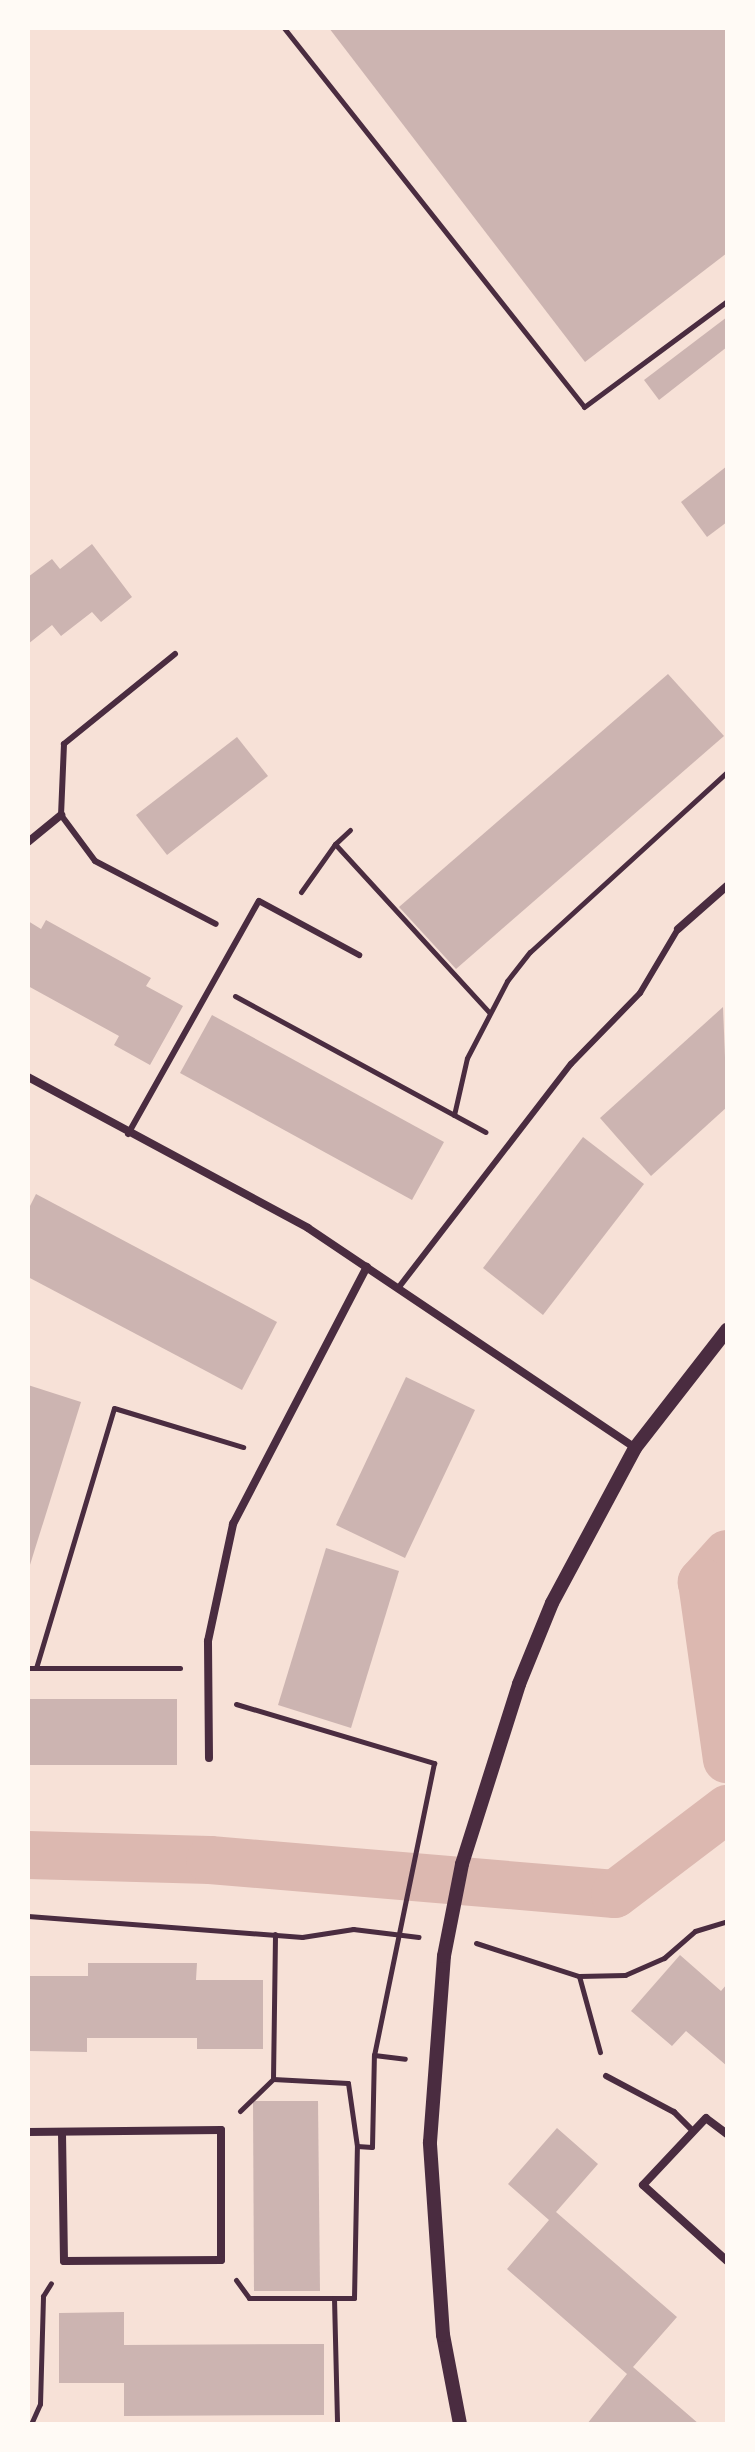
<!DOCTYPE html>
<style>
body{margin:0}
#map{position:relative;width:755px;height:2452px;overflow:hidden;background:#f7e1d7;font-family:Barlow,sans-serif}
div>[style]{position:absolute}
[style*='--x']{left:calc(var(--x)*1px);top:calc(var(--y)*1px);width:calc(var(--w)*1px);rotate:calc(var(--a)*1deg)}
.canal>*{height:48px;margin:-24px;padding:0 24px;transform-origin:24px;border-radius:24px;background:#dcb8b0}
.building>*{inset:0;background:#ccb4b1}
.path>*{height:5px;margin:-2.5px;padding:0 2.5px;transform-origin:2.5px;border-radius:2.5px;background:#4a2c40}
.service>*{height:6px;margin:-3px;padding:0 3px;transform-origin:3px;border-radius:3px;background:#4a2c40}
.minor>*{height:8px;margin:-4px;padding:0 4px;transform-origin:4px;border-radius:4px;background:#4a2c40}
.tertiary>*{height:14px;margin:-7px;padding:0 7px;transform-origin:7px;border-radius:7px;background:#4a2c40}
span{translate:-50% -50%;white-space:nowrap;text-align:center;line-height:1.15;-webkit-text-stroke:8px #fffaf5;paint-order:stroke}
.frame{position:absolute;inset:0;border:30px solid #fffaf5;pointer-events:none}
</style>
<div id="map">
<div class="canal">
<i style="--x:727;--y:1554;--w:38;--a:132"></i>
<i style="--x:702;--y:1582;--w:179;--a:82"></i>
<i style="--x:28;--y:1855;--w:182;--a:1.6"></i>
<i style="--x:210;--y:1860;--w:406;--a:4.8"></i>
<i style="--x:615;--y:1894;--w:141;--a:-37.2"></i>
</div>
<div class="building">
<i style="clip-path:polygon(329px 28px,727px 28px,727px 253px,585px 362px)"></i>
<i style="clip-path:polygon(727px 317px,727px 347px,659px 400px,644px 380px)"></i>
<i style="clip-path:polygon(727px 466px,727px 522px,707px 537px,681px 502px)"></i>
<i style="clip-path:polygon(92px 544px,132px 597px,101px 622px,92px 612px,61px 636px,52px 625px,28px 644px,28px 577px,52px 559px,60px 569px)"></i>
<i style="clip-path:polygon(668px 674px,724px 736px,456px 969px,399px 907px)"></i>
<i style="clip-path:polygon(237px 737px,268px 776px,167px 855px,136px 815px)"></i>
<i style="clip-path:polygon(46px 920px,151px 978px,146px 986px,183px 1006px,150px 1065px,114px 1045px,119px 1036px,28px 986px,28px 921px,41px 929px)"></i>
<i style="clip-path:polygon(723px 1007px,727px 1107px,651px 1176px,600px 1118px)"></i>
<i style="clip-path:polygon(212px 1015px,444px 1142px,412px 1200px,180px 1073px)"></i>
<i style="clip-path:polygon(583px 1137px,644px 1184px,543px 1315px,483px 1268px)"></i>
<i style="clip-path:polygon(36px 1194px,277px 1322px,242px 1390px,28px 1277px,28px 1210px)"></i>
<i style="clip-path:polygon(406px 1377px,475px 1410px,405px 1558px,336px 1525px)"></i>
<i style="clip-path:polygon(28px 1385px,81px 1402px,29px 1568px,28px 1568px)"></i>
<i style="clip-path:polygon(326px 1548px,399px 1571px,351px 1728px,278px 1705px)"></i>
<i style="clip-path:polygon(28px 1699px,177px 1699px,177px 1765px,28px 1765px)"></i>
<i style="clip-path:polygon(680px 1955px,721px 1991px,727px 1984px,727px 2066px,686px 2031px,672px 2046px,631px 2011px)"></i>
<i style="clip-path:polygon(88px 1963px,197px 1963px,196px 1980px,263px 1980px,263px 2049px,197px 2049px,197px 2038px,87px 2038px,87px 2052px,28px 2051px,28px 1976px,88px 1976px)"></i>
<i style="clip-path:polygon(253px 2101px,318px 2101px,320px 2291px,254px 2291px)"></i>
<i style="clip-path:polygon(557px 2128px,598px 2164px,556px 2212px,677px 2317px,633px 2367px,699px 2424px,587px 2424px,627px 2374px,507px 2269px,549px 2220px,508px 2184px)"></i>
<i style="clip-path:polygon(124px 2312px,124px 2345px,324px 2344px,324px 2415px,124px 2416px,124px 2383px,59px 2383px,59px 2313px)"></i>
</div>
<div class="path">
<i style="--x:284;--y:28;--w:483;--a:51.6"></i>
<i style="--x:584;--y:407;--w:178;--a:-36.5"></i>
<i style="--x:350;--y:830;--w:21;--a:137"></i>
<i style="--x:335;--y:844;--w:229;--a:47.5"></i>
<i style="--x:301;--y:892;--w:59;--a:-54.7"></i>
<i style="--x:235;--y:996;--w:285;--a:28.5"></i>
<i style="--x:454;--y:1115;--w:58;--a:-77.2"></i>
<i style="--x:467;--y:1058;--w:87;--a:-62.5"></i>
<i style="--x:507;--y:981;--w:37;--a:-52"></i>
<i style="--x:530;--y:952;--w:267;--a:-42.4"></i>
<i style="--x:28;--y:1668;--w:152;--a:0"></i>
<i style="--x:36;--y:1668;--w:271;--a:-73.3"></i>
<i style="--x:114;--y:1408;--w:135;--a:16.8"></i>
<i style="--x:236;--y:1704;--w:207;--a:16.6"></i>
<i style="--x:434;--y:1763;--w:298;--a:101.6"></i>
<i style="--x:374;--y:2055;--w:31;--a:7"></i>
<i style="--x:28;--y:1916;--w:275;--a:4.4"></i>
<i style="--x:302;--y:1937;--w:52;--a:-8.9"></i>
<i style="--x:353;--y:1929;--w:66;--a:6.9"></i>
<i style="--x:476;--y:1943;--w:108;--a:17.8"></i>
<i style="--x:579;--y:1976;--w:46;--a:-1.2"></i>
<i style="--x:625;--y:1975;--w:43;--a:-23.6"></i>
<i style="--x:664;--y:1958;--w:41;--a:-41.1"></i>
<i style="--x:695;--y:1931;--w:34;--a:-17"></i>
<i style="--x:579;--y:1976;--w:79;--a:74.6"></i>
<i style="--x:273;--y:2079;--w:75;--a:3.1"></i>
<i style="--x:348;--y:2083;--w:64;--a:81.9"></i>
<i style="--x:240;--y:2111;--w:46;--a:-44.1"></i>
<i style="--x:273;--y:2079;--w:145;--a:-89.2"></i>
<i style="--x:236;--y:2280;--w:22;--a:54"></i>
<i style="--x:249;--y:2298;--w:85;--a:0"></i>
<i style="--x:334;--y:2298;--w:126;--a:88.6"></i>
<i style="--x:334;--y:2298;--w:20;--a:0"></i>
<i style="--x:354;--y:2298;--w:152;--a:-88.9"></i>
<i style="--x:357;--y:2146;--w:15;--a:4"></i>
<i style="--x:372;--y:2147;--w:92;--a:-88.8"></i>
<i style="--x:31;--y:2424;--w:22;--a:-66"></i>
<i style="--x:40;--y:2404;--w:108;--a:-88.4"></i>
<i style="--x:43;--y:2296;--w:15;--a:-58"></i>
</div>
<div class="service">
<i style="--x:175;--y:654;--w:143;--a:141"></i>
<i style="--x:64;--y:744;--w:71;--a:92.4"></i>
<i style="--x:61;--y:815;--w:57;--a:53.5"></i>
<i style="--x:95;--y:861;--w:136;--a:27.5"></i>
<i style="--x:128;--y:1134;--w:267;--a:-60.7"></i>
<i style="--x:259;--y:901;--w:114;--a:28.4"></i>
<i style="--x:399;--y:1287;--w:282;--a:-52.4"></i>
<i style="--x:571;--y:1064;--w:99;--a:-45.8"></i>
<i style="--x:640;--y:993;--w:74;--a:-59.3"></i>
<i style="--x:606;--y:2076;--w:77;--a:27.9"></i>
<i style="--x:674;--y:2112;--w:27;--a:45"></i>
</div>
<div class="minor">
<i style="--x:28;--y:842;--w:43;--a:-39.3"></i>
<i style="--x:678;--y:929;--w:65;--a:-41.3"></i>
<i style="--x:28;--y:1077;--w:318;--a:28.3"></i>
<i style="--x:308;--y:1228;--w:394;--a:33.9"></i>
<i style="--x:209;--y:1758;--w:117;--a:-90.5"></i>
<i style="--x:208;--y:1641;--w:120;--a:-77.9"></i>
<i style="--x:233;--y:1524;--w:290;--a:-62.5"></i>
<i style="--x:28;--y:2132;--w:193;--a:-0.6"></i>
<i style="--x:221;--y:2130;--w:130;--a:90"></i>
<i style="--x:221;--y:2260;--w:157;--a:179.6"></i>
<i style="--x:64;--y:2261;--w:129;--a:-90.9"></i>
<i style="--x:727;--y:2134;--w:26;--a:-143"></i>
<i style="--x:706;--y:2118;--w:92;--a:133.2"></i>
<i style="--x:643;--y:2185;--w:113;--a:42.1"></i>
</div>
<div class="tertiary">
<i style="--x:460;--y:2424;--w:91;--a:-100.8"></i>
<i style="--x:443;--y:2335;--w:193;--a:-93.9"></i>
<i style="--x:430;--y:2142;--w:187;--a:-85.7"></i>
<i style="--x:444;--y:1956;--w:94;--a:-78.9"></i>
<i style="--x:462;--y:1864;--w:189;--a:-72.4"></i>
<i style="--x:519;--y:1684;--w:87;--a:-67.8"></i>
<i style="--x:552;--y:1603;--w:176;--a:-61.8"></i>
<i style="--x:635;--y:1448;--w:150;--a:-52.1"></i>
</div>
<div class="frame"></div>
</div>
